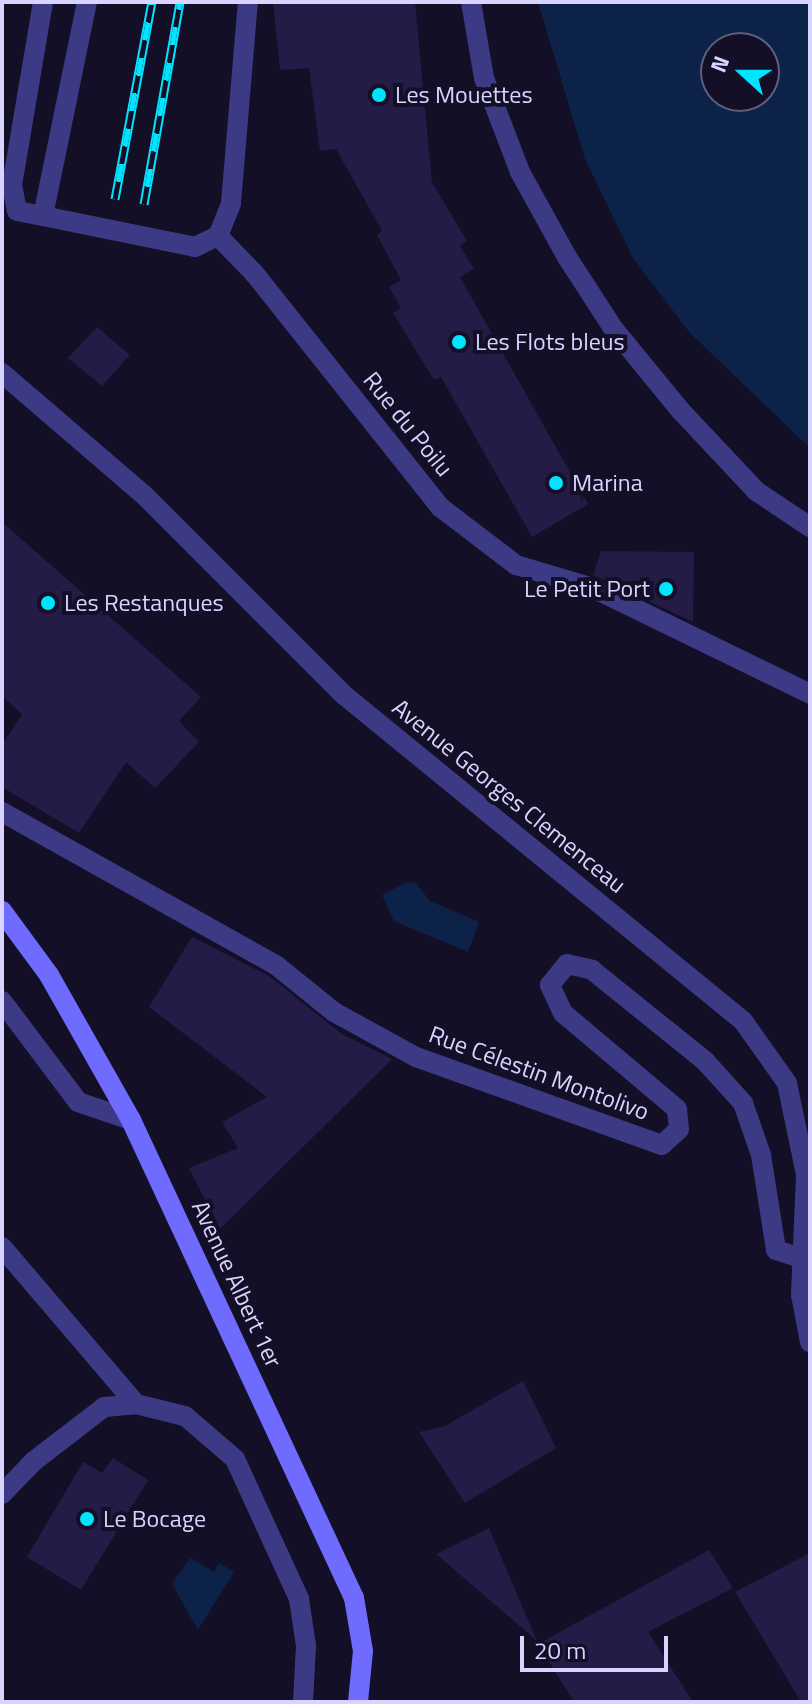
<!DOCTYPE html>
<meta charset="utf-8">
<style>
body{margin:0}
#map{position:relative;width:812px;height:1704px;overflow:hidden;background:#130f26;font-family:"Titillium Web",sans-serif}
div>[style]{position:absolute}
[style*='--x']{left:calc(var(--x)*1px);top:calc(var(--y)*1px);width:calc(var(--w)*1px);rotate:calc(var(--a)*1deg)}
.water>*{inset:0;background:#0c2248}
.building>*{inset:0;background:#241b47}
.lane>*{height:20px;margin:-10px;padding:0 10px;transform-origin:10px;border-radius:10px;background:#3d3a85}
.street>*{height:20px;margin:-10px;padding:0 10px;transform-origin:10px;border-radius:10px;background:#3d3a85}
.secondary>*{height:20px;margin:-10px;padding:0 10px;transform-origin:10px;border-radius:10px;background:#6f6bff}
.rail>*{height:9px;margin-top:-4.5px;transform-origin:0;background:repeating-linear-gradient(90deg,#130f26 0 18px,#00e5ff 0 36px);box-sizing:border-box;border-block:2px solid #00e5ff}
.dots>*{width:22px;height:22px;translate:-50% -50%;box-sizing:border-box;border:4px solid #130f26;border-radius:50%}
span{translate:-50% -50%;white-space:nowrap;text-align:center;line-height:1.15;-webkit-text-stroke:8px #130f26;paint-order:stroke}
.poi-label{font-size:24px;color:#d9d4ff}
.left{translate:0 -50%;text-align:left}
.right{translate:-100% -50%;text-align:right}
.street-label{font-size:24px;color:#d9d4ff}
.frame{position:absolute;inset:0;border:4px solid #d9d4ff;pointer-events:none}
.north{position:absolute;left:700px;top:32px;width:80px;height:80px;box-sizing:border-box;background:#130f26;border:2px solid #625e7d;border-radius:50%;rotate:291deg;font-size:22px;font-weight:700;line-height:32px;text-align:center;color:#d9d4ff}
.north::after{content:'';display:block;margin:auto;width:28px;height:36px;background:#00e5ff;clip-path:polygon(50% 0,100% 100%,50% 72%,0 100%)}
.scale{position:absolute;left:520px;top:1636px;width:148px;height:36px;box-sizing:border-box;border:4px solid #d9d4ff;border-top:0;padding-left:10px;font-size:24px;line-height:28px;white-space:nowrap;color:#d9d4ff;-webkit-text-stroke:6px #130f26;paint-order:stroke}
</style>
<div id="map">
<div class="water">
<i style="clip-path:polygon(evenodd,538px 2px,810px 2px,810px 448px,689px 332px,633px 258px,585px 159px,538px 2px,716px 48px,764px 48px,764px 96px,716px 96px,716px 48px)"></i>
<i style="clip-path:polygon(407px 882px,416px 883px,430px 901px,479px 922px,468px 952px,394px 921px,382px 895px)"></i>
<i style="clip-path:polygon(190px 1558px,214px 1572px,219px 1563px,234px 1572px,198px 1630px,172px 1584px)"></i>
</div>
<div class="building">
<i style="clip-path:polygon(273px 2px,415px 2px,432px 182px,467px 241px,460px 246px,474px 269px,460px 277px,588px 504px,532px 537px,441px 377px,434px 380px,393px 313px,401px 308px,389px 287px,401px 280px,377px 235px,382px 231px,336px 149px,320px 151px,309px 68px,280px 70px)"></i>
<i style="clip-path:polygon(97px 327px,130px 355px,102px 386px,68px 358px)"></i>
<i style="clip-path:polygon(2px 522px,201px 697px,179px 721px,199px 742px,155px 788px,126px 762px,79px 833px,2px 787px,2px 745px,22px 714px,2px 696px)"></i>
<i style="clip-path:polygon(601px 551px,694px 552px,693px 622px,593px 575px)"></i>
<i style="clip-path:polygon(192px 937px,269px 976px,342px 1034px,392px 1059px,220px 1229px,189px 1168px,238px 1148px,222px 1122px,267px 1097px,149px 1007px)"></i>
<i style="clip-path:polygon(523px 1381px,556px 1448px,465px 1503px,419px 1432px,445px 1426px)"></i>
<i style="clip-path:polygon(113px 1458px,148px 1480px,81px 1590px,27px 1557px,83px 1462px,102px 1473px)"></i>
<i style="clip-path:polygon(489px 1528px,537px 1641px,436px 1554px)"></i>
<i style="clip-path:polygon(709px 1550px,733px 1588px,648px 1632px,693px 1702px,574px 1702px,538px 1644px)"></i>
<i style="clip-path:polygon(810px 1553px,810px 1702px,801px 1702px,735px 1592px)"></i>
</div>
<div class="lane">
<i style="--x:43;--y:216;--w:155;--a:11.5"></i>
<i style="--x:195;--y:247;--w:25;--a:-26"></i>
<i style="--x:218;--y:236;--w:35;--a:-68"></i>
<i style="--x:231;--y:203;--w:202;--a:-85.2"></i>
<i style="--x:2;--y:1001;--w:126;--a:53"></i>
<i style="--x:78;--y:1102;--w:56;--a:18.8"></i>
<i style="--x:2;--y:1247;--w:206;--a:49.5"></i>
</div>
<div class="street">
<i style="--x:43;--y:2;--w:186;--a:99.6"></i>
<i style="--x:12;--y:185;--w:26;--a:79"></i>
<i style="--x:17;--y:211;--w:26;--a:11"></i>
<i style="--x:43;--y:216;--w:218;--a:-78.4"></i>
<i style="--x:471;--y:2;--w:77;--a:80.3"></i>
<i style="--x:484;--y:78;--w:101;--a:69"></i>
<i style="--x:520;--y:172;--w:97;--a:61.1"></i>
<i style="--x:567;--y:257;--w:85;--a:57.1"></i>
<i style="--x:613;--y:328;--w:107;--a:50.7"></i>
<i style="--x:681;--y:411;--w:110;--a:46.8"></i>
<i style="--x:756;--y:491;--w:65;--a:33.7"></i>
<i style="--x:218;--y:236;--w:52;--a:45.8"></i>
<i style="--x:254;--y:273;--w:299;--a:51.5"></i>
<i style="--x:440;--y:507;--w:96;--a:37.3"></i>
<i style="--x:516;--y:565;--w:80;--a:16.6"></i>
<i style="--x:593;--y:588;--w:242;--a:26"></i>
<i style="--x:2;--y:373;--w:187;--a:40.7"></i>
<i style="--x:144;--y:495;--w:283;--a:45"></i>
<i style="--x:344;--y:695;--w:515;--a:39.25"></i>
<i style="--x:743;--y:1021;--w:76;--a:54.6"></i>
<i style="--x:787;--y:1083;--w:94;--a:78.3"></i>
<i style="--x:806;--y:1175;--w:120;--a:92.4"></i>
<i style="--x:801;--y:1295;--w:48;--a:79.2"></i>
<i style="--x:2;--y:812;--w:315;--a:29.2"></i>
<i style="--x:277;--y:966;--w:73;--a:38.9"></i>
<i style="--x:334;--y:1012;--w:94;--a:28.8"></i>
<i style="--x:416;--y:1057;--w:261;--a:19.7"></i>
<i style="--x:662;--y:1145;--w:23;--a:-43"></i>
<i style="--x:679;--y:1129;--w:20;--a:-96"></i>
<i style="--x:677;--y:1109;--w:149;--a:-139.9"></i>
<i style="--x:563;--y:1013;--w:31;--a:-115"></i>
<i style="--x:550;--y:985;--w:27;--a:-51"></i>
<i style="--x:567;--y:964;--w:26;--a:13"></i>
<i style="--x:592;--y:970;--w:145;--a:38.8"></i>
<i style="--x:705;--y:1061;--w:57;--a:47.9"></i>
<i style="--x:743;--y:1103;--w:55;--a:70.9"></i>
<i style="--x:761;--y:1155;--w:96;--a:81"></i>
<i style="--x:776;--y:1250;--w:26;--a:18"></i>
<i style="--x:2;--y:1494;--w:46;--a:-45.9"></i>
<i style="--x:34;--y:1461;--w:88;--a:-37.6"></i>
<i style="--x:104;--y:1407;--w:32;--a:-5"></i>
<i style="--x:136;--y:1404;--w:50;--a:13.8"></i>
<i style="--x:185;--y:1416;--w:66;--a:40.7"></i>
<i style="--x:235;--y:1459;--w:154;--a:65.4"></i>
<i style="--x:299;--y:1599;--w:48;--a:81.5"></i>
<i style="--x:306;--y:1646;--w:56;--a:93.1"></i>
</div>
<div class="secondary">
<i style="--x:2;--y:911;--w:79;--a:53.7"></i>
<i style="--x:49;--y:975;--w:167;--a:60.5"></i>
<i style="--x:131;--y:1120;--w:527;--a:64.99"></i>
<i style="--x:354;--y:1598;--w:54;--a:80.4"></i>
<i style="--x:363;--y:1651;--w:51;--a:95.6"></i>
</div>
<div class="rail">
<i style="--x:115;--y:199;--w:200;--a:-79.4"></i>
<i style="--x:144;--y:204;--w:205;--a:-79.9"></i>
</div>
<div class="dots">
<i style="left:379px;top:95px;background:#00e5ff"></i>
<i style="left:459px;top:342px;background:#00e5ff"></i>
<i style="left:556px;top:483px;background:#00e5ff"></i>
<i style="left:666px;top:589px;background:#00e5ff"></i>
<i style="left:48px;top:603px;background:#00e5ff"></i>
<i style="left:87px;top:1519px;background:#00e5ff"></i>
</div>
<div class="poi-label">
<span class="left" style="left:395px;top:95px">Les Mouettes</span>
<span class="left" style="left:475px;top:342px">Les Flots bleus</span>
<span class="left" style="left:572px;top:483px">Marina</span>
<span class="right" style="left:650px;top:589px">Le Petit Port</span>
<span class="left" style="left:64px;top:603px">Les Restanques</span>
<span class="left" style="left:103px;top:1519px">Le Bocage</span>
</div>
<div class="street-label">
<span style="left:408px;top:424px;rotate:51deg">Rue du Poilu</span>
<span style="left:509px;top:796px;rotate:39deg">Avenue Georges Clemenceau</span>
<span style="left:539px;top:1073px;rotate:20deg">Rue Célestin Montolivo</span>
<span style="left:237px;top:1284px;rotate:65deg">Avenue Albert 1er</span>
</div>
<div class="frame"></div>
<div class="north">N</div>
<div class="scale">20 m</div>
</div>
